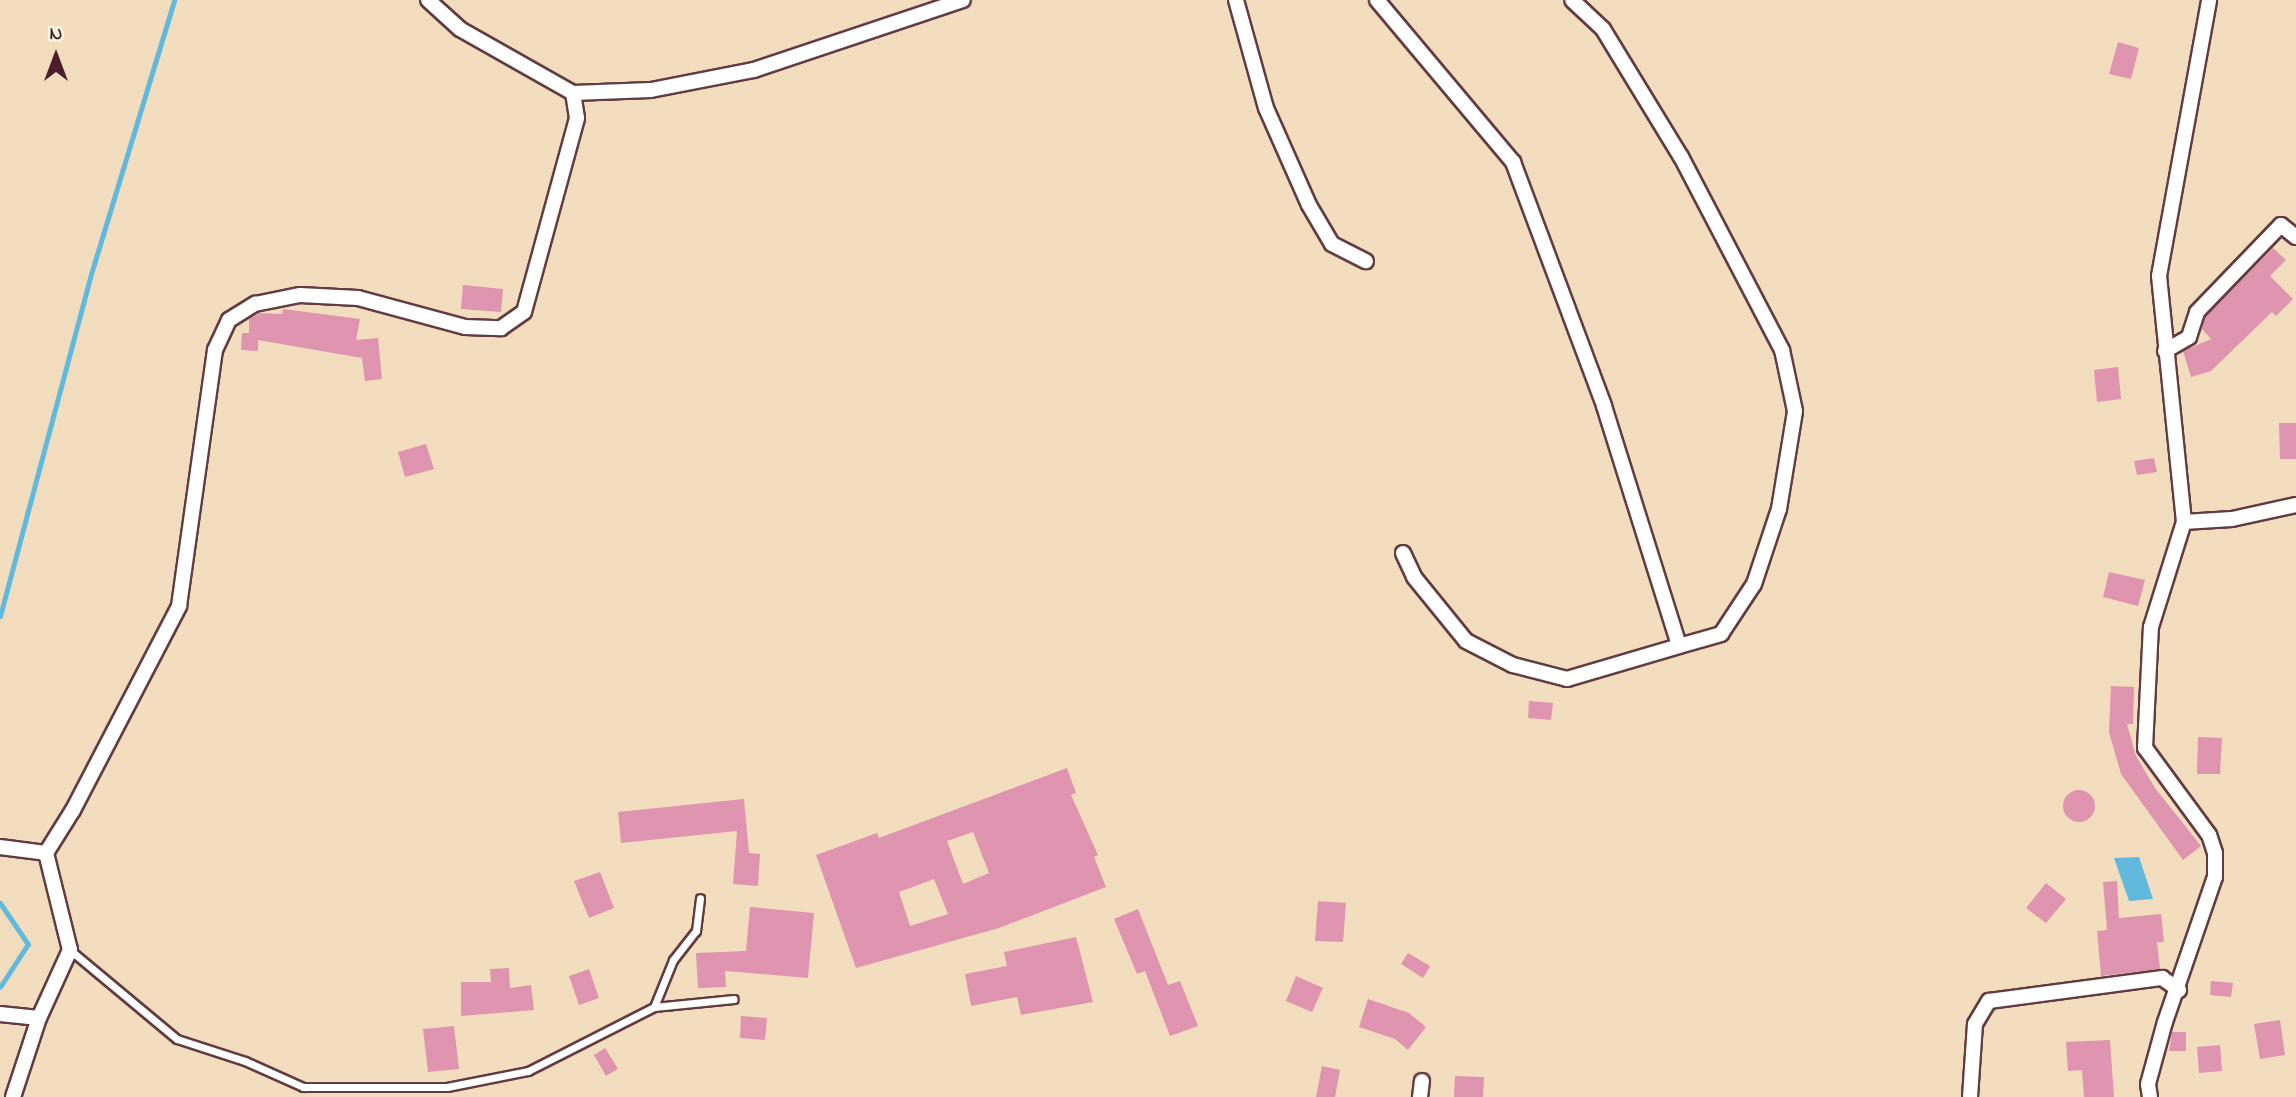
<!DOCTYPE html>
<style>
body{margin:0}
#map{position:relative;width:2296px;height:1097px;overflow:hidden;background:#f3ddbf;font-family:"Indie Flower",sans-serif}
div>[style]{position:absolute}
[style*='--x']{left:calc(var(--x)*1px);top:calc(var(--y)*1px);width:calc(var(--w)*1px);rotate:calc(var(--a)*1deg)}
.water>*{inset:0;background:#61bade}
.stream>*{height:5px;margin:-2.5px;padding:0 2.5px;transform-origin:2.5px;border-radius:2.5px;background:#61bade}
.building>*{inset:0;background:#df94af}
.round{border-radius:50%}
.roads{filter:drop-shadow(2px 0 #633c41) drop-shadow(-2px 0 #633c41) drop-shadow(0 2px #633c41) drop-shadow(0 -2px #633c41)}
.service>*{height:7px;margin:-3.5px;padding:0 3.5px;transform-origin:3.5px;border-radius:3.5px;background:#fff}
.minor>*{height:14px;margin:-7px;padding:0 7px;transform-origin:7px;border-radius:7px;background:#fff}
span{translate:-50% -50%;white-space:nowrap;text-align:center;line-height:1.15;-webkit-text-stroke:6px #fcf5e5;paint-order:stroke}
.north{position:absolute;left:21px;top:21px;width:70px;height:70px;-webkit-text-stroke:5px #fcf5e5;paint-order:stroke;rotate:0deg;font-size:19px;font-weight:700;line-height:28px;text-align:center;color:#4a1f2b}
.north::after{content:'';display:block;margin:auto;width:24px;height:32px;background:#4a1f2b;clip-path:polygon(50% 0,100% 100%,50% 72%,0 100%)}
</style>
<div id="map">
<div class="water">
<i style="clip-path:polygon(2139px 857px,2153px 899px,2129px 901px,2114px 858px)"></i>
</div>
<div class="stream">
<i style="--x:0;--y:616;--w:354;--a:-75.1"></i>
<i style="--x:91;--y:274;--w:286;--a:-73.1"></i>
<i style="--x:0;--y:903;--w:50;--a:55.7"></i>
<i style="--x:28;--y:944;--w:51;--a:123.1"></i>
</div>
<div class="building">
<i style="clip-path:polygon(2118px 42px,2139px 48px,2131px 79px,2109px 74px)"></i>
<i style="clip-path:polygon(2273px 248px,2286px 260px,2270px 276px,2293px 299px,2276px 316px,2272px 312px,2211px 371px,2191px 377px,2183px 351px,2211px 339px,2202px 329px,2205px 317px)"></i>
<i style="clip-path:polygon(463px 285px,503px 289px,501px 312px,461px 309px)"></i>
<i style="clip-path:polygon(283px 309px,360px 319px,356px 340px,378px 338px,382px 379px,365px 381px,362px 358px,258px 340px,258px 351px,241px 350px,242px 333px,249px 333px,249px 319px,260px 313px,282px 314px)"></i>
<i style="clip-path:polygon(2118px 367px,2121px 399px,2097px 402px,2094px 370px)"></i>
<i style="clip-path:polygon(2279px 423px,2296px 423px,2296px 459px,2280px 459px)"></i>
<i style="clip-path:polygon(426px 444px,434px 469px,405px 477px,398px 452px)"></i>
<i style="clip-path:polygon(2154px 458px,2157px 472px,2137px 475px,2134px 461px)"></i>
<i style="clip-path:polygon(2109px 572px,2145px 580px,2138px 606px,2103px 597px)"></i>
<i style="clip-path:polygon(2111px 686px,2134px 687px,2133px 724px,2127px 724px,2136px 756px,2155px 788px,2201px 846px,2183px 860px,2121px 774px,2109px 732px)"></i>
<i style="clip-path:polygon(1529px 701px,1553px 703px,1551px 720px,1528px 718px)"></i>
<i style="clip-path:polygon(2198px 737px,2222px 738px,2220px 774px,2197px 774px)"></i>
<i style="clip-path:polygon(evenodd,1067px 768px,1076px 793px,1071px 795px,1098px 855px,1094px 857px,1106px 887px,999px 928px,856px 968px,816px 855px,877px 833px,879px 838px,1067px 768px,973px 832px,989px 873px,963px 884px,947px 841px,973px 832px,1067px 768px,934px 879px,948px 914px,910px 926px,899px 892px,934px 879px)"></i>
<i class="round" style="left:2063px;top:790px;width:32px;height:32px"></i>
<i style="clip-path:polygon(744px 799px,749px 853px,760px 854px,758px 886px,733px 884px,737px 831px,621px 843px,618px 812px)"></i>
<i style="clip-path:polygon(600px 872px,614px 908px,589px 918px,574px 881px)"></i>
<i style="clip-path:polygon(2117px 881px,2119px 918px,2161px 914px,2164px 942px,2157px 942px,2160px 969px,2101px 976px,2097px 931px,2107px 930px,2103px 882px)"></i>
<i style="clip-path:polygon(2046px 883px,2066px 899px,2046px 923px,2026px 908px)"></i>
<i style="clip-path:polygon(1318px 901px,1346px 903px,1343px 942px,1315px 941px)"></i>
<i style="clip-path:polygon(750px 907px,814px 913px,808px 978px,725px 971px,726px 987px,698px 988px,696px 953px,746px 951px)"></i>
<i style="clip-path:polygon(1138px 909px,1168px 985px,1180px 981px,1198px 1026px,1170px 1036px,1145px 971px,1137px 974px,1114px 919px)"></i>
<i style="clip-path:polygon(1076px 937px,1093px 1002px,1021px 1015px,1017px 997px,971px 1006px,965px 974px,1007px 966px,1004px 952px)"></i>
<i style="clip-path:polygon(1408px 953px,1430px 966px,1423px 978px,1401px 964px)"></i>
<i style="clip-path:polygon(509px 968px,510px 988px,531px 985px,534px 1010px,461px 1016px,461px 982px,491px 982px,490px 969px)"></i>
<i style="clip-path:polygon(589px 969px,599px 998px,579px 1005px,569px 976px)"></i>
<i style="clip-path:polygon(1296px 976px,1323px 988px,1312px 1012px,1286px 1001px)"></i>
<i style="clip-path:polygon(2211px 981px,2233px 983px,2231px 997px,2210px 995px)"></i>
<i style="clip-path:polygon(1368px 999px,1409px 1013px,1426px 1027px,1408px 1050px,1395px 1039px,1359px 1027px)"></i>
<i style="clip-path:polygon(741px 1016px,767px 1018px,765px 1040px,740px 1038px)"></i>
<i style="clip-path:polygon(2280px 1020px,2285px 1055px,2260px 1059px,2254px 1024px)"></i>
<i style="clip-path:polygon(454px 1026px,459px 1069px,428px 1072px,423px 1029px)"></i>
<i style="clip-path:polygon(2172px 1032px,2186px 1032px,2186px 1051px,2169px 1051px)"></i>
<i style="clip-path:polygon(2110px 1040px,2114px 1097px,2084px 1097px,2082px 1070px,2068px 1071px,2066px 1042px)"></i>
<i style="clip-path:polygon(2220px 1045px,2222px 1071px,2199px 1073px,2197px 1047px)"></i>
<i style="clip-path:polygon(605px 1048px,618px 1069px,606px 1076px,594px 1055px)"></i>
<i style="clip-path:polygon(1322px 1066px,1340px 1070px,1335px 1097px,1316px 1097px)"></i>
<i style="clip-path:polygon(1455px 1076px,1484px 1077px,1483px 1097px,1454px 1097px)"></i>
</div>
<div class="roads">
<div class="service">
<i style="--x:70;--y:950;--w:139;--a:39.8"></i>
<i style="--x:177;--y:1039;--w:71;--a:17.9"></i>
<i style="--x:245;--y:1061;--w:64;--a:24.1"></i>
<i style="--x:303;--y:1087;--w:144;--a:0"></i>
<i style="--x:447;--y:1087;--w:83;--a:-11.2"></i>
<i style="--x:528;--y:1071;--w:141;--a:-26.9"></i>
<i style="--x:654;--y:1007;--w:80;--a:-5.7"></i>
<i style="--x:654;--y:1007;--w:51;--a:-68"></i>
<i style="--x:673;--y:960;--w:37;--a:-52"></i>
<i style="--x:696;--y:931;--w:33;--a:-83"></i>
</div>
<div class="minor">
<i style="--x:1236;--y:0;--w:112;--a:74.5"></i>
<i style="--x:1266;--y:108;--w:106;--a:66.1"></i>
<i style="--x:1309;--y:205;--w:45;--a:59.5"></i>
<i style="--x:1332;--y:244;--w:38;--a:27"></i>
<i style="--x:1377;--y:0;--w:212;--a:50"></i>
<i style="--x:1513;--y:162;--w:260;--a:69.5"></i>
<i style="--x:1604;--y:406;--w:251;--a:72.6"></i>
<i style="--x:1679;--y:646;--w:44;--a:-15.9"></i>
<i style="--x:1721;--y:634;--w:60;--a:-56.6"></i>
<i style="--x:1754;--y:584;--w:79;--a:-71.6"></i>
<i style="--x:1779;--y:509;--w:99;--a:-80.7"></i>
<i style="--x:1795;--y:411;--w:62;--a:-102"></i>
<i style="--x:1782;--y:350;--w:218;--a:-117.6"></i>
<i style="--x:1681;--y:157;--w:150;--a:-121.4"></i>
<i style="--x:1603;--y:29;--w:42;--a:-136.9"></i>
<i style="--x:573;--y:93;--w:78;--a:-2.2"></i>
<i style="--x:651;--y:90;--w:105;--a:-11"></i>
<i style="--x:754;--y:70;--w:220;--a:-18.5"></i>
<i style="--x:2165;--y:351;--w:28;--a:-30"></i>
<i style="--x:2189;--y:337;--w:26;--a:-72"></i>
<i style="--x:2197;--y:312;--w:121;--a:-46"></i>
<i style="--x:2281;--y:225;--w:19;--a:39"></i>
<i style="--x:2184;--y:522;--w:48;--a:-3.6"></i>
<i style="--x:2232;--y:519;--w:66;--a:-12.3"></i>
<i style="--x:1403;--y:553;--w:26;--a:65"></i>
<i style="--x:1414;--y:577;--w:82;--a:50.9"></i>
<i style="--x:1466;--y:641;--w:53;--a:27.1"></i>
<i style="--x:1513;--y:665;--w:56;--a:14.5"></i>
<i style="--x:1567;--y:679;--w:117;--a:-16.4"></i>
<i style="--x:0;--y:847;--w:46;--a:7.4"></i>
<i style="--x:0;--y:1014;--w:39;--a:6"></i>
<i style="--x:13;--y:1097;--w:83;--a:-71.8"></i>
<i style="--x:39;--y:1018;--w:75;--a:-65.5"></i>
<i style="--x:70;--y:950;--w:100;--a:-103.9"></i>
<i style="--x:46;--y:853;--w:51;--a:-57.9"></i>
<i style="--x:73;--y:810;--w:230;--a:-62.5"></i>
<i style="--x:179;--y:606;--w:259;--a:-82"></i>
<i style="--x:215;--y:350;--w:33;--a:-65"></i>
<i style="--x:229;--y:320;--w:31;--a:-32"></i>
<i style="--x:255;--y:304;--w:46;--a:-11.3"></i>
<i style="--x:300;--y:295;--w:58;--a:3"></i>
<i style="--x:358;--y:298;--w:111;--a:15.2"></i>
<i style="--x:465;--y:327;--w:36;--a:2"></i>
<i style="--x:501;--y:328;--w:28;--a:-35"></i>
<i style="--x:524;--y:312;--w:201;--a:-74.7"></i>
<i style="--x:577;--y:118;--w:25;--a:-99"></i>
<i style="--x:573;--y:93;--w:130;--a:-150.5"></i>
<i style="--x:460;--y:29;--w:43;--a:-137.8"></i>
<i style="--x:1420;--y:1097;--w:16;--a:-83"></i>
<i style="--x:1970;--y:1097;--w:73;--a:-86.1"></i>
<i style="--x:1975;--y:1024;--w:27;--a:-59"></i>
<i style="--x:1989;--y:1001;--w:175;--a:-7.6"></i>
<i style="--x:2162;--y:978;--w:21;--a:35"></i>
<i style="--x:2150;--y:1097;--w:13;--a:-99"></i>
<i style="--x:2148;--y:1084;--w:64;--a:-74.7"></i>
<i style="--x:2165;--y:1022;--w:153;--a:-71"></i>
<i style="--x:2215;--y:877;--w:24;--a:-90"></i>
<i style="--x:2215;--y:853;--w:19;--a:-108"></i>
<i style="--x:2209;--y:835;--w:108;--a:-126.3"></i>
<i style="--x:2145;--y:748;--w:121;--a:-87.2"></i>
<i style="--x:2151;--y:627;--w:110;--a:-72.6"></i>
<i style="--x:2184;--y:522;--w:247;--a:-95.8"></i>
<i style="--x:2159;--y:276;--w:280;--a:-79.7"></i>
</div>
</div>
<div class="north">N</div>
</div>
